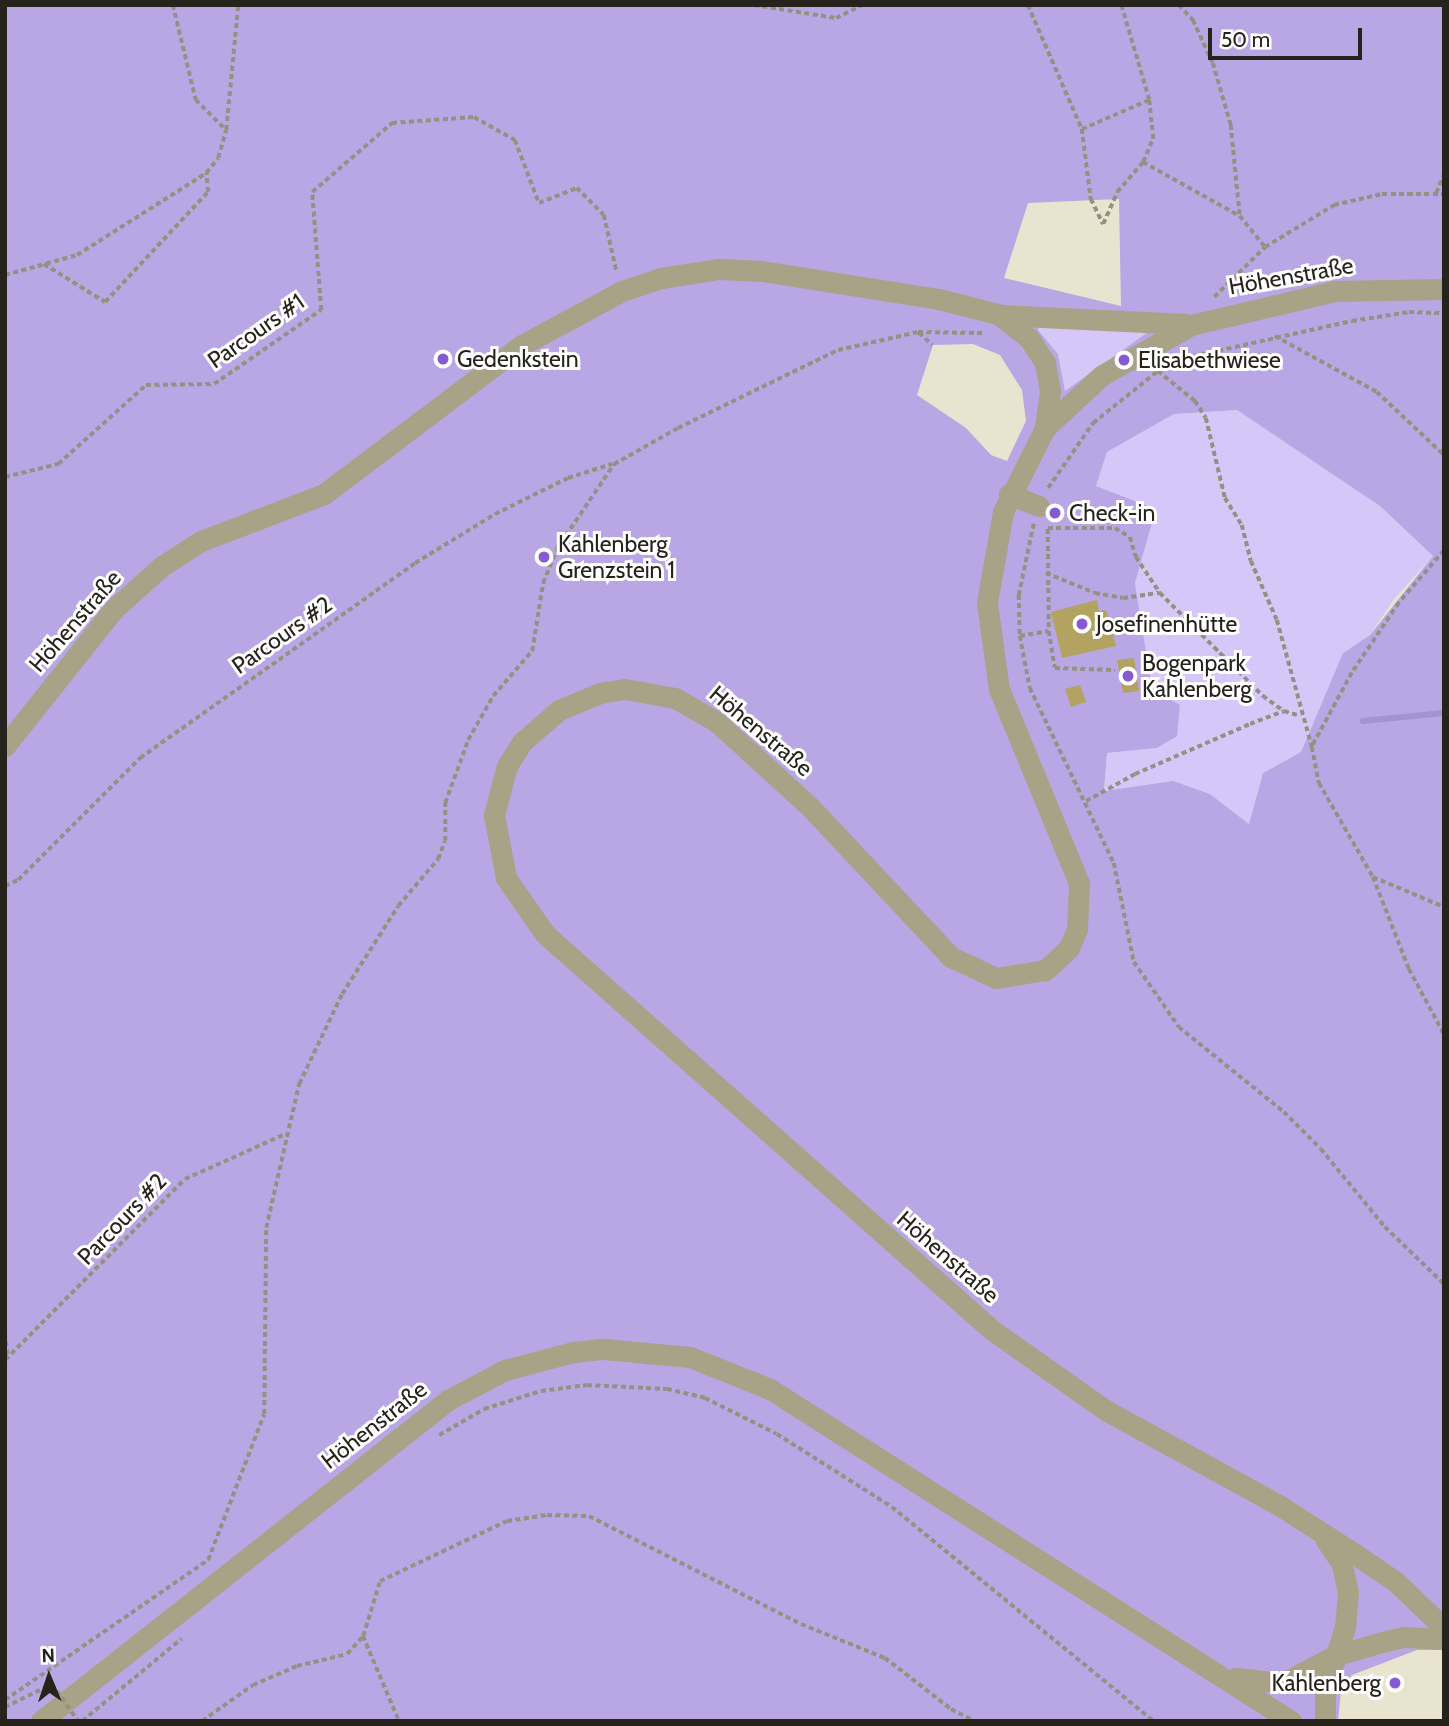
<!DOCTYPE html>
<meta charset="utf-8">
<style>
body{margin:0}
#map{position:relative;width:1449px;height:1726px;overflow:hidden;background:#e8e4cf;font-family:Cabin,sans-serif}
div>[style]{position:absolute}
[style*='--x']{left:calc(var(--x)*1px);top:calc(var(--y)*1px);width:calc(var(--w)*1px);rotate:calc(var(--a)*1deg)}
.green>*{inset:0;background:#d5c8f8}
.forest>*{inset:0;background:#b8a6e5}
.stream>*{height:6px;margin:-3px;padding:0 3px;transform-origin:3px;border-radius:3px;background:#a593d1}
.building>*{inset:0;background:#b2a460}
.path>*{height:3.5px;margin-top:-1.75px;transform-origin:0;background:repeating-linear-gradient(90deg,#949182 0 5px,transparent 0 8.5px)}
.minor>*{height:21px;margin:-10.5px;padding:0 10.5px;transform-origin:10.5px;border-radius:10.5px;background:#a8a386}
.path-bridge>*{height:3.5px;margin-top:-1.75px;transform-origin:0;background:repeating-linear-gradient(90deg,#949182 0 5px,transparent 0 8.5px)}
.dots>*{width:19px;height:19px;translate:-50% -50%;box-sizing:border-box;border:4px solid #fff;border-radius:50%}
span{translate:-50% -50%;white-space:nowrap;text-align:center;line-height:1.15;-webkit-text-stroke:6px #fff;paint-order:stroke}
.street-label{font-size:23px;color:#25231c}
.poi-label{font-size:23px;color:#25231c}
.left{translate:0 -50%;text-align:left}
.right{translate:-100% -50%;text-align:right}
.frame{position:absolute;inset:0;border:7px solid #25231c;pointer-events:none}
.north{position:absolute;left:14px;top:1642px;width:70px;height:70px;-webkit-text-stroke:5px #fff;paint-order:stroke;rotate:358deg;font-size:19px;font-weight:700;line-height:28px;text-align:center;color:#25231c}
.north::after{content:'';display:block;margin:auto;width:24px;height:32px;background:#25231c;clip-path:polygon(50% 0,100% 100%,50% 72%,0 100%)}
.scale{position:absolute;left:1208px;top:28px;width:154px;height:32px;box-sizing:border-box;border:4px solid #25231c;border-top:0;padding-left:9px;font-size:21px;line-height:24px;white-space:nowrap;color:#25231c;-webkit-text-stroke:5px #fff;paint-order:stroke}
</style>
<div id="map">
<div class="green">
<i style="clip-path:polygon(1040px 326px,1149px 332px,1065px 392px,1058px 354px,1038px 330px)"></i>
<i style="clip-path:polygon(1237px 410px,1380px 506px,1433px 556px,1394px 599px,1370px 635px,1343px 653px,1301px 752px,1263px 773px,1249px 824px,1210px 794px,1173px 782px,1104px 792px,1107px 753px,1157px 748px,1170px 697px,1152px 689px,1135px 583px,1156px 509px,1096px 486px,1107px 452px,1174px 414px)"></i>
</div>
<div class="forest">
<i style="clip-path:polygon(evenodd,5px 5px,1444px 5px,1444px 1650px,1417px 1650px,1352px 1675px,1341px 1691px,1338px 1721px,5px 1721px,5px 5px,1119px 199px,1121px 306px,1004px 278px,1028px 203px,1119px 199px,5px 5px,1040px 326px,1148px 332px,1065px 391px,1058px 354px,1038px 330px,1040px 326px,5px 5px,973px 344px,1000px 355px,1022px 390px,1026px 421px,1007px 461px,991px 455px,966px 428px,917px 395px,933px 345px,973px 344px,5px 5px,1237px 410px,1380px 506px,1433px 556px,1370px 635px,1343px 653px,1301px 752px,1263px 773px,1249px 824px,1210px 794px,1173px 781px,1104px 791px,1107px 753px,1157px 748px,1177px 736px,1180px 705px,1152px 689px,1135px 583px,1156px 509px,1096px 486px,1107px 452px,1174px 414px,1237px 410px)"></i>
</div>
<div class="stream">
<i style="--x:1363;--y:721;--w:81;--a:-5.6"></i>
</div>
<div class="building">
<i style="clip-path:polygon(1097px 600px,1099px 611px,1106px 610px,1116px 646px,1062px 658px,1051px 612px)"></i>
<i style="clip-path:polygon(1134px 658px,1139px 691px,1123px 693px,1117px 660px)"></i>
<i style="clip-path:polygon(1080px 685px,1086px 702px,1071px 707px,1065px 689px)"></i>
</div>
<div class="path">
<i style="--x:173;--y:5;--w:98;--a:76.4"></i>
<i style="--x:196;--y:100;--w:42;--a:45"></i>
<i style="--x:754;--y:5;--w:83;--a:9"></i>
<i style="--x:836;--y:18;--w:30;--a:-26"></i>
<i style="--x:1028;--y:5;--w:135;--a:66.5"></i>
<i style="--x:1082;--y:129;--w:71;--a:82.7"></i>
<i style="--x:1091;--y:199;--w:28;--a:64"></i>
<i style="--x:1179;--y:5;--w:21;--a:47"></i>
<i style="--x:1193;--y:20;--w:47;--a:65.1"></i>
<i style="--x:1213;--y:63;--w:65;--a:73.8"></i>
<i style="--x:1231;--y:125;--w:91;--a:84.4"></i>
<i style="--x:1082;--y:129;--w:73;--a:-23.4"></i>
<i style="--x:1143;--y:162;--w:111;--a:29.1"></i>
<i style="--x:1240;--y:216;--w:40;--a:51"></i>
<i style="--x:1436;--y:193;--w:21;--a:-67"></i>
<i style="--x:1103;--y:224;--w:35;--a:-66"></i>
<i style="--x:1117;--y:192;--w:40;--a:-49"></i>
<i style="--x:1143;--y:162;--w:25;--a:-67"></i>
<i style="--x:1153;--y:139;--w:39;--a:-96"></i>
<i style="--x:1149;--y:100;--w:99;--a:-106.4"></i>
<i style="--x:44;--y:264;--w:72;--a:31.9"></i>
<i style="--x:105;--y:302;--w:151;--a:-46.9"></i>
<i style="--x:208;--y:192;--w:19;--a:-96"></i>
<i style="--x:5;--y:275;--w:75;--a:-15.5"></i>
<i style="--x:77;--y:255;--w:153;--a:-32.4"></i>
<i style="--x:206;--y:173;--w:19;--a:-51"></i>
<i style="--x:218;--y:158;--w:29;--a:-74"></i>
<i style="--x:226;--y:130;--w:126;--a:-84.5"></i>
<i style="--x:1214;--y:297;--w:71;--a:-44.4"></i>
<i style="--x:1265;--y:247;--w:81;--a:-31.3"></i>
<i style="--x:1334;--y:205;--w:49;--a:-12.9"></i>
<i style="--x:1382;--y:194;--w:62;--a:0"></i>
<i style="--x:919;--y:333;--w:18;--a:41"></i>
<i style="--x:1275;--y:336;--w:116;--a:28.8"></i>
<i style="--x:1377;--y:392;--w:92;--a:43.2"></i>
<i style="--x:1158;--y:371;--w:48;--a:39"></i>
<i style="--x:1195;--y:401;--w:20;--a:57"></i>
<i style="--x:1206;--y:418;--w:82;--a:76.6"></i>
<i style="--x:1225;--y:498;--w:32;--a:58"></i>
<i style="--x:1242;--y:525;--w:37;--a:76"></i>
<i style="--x:1251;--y:561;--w:64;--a:66.2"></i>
<i style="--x:1277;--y:620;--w:132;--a:74.6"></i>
<i style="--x:5;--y:477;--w:55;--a:-13.8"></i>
<i style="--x:58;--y:464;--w:118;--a:-41.9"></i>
<i style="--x:146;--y:385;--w:68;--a:-0.8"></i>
<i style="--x:214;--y:384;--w:130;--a:-34.7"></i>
<i style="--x:321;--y:310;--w:118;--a:-94.4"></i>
<i style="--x:312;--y:192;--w:106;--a:-40.8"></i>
<i style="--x:392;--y:123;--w:82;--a:-4.2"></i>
<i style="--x:474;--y:117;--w:47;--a:29.3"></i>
<i style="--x:515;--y:140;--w:67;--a:69.1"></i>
<i style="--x:539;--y:203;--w:41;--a:-21.5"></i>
<i style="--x:577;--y:188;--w:38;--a:45"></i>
<i style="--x:604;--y:215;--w:59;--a:77.4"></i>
<i style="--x:1048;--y:488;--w:79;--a:-55.3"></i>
<i style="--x:1093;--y:423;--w:83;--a:-38.7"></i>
<i style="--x:1158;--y:371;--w:30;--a:-26"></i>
<i style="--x:1185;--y:358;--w:171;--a:-12.5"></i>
<i style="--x:1352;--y:321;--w:58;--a:-9"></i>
<i style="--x:1409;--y:312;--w:35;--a:2"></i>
<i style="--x:1034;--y:524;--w:73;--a:101.9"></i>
<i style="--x:1019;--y:595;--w:41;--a:88.6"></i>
<i style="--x:1020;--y:636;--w:53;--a:79.1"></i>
<i style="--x:1030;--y:688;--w:194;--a:64.4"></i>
<i style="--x:1114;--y:863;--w:101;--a:78.6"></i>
<i style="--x:1134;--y:962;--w:79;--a:55.3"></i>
<i style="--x:1179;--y:1027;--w:135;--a:39"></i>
<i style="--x:1284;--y:1112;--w:52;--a:45"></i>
<i style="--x:1321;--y:1149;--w:101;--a:50.6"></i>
<i style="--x:1385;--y:1227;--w:82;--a:44"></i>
<i style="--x:1048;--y:528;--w:67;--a:0"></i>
<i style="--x:1115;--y:528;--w:17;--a:31"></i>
<i style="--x:1130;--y:537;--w:21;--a:73"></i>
<i style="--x:1136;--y:557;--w:43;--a:56.3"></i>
<i style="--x:1160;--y:593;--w:146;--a:45"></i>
<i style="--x:1263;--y:696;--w:26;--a:36"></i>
<i style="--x:1048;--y:529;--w:102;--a:89.4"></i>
<i style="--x:1049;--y:631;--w:37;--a:81"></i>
<i style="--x:1055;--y:668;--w:60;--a:1.9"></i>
<i style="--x:1444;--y:551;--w:69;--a:130.9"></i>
<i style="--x:1399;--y:603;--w:84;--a:123.9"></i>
<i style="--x:1352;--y:673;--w:84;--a:118.4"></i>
<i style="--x:1312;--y:747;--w:37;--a:79"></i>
<i style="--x:1319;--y:783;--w:108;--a:60.1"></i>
<i style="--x:1373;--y:877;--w:99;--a:68.6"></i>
<i style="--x:1409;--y:969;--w:74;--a:61.7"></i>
<i style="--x:1046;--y:573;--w:53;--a:22.2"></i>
<i style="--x:1095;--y:593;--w:28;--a:10"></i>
<i style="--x:1123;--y:598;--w:37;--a:-8"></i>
<i style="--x:1020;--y:636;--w:29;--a:-10"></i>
<i style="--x:1086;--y:801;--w:56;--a:-28.9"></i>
<i style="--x:1135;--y:774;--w:125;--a:-23.5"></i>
<i style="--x:1250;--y:724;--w:36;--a:-21"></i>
<i style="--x:1284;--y:711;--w:17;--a:17"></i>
<i style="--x:1373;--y:877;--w:77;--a:22.9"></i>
<i style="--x:5;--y:886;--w:14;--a:-25"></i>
<i style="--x:18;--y:880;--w:173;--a:-45"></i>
<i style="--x:140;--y:758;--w:337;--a:-35.3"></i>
<i style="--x:415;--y:563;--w:94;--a:-31.5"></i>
<i style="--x:495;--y:514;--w:81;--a:-26.3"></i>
<i style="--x:568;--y:478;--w:46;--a:-17.7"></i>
<i style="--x:5;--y:1333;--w:26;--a:83"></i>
<i style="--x:5;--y:1360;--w:255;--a:-45.2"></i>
<i style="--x:185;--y:1179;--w:110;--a:-24.2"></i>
<i style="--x:439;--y:1435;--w:52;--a:-30"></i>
<i style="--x:484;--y:1409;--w:60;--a:-17.5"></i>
<i style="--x:541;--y:1391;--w:46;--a:-7.4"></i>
<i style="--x:587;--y:1385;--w:80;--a:2.9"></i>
<i style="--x:667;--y:1389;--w:39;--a:13"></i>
<i style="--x:705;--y:1398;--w:80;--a:26.6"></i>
<i style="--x:777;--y:1434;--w:136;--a:32.4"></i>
<i style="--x:892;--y:1507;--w:338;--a:39.3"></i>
<i style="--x:208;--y:1560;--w:156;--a:-69"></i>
<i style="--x:264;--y:1414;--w:186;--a:-89.4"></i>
<i style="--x:266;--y:1228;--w:148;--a:-77.1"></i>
<i style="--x:299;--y:1084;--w:100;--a:-64.5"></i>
<i style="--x:342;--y:994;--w:104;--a:-57.5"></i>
<i style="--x:398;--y:906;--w:62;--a:-49.6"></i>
<i style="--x:438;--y:859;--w:19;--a:-69"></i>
<i style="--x:445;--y:841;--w:38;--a:-90"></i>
<i style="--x:445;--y:803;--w:67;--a:-69.9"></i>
<i style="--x:468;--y:740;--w:51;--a:-60.4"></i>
<i style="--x:493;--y:696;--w:60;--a:-49.1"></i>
<i style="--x:532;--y:651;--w:69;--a:-80.8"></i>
<i style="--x:543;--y:583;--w:35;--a:-68"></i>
<i style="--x:556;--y:550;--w:104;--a:-56"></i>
<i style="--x:614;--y:464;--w:73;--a:-29.4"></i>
<i style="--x:678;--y:428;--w:178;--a:-26"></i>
<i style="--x:838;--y:350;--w:82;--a:-12.7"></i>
<i style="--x:918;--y:332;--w:64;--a:0.9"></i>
<i style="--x:363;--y:1636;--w:92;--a:67"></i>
<i style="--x:5;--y:1700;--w:247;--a:-34.6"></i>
<i style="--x:5;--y:1707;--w:52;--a:-26.1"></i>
<i style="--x:82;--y:1721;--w:129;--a:-39.6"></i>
<i style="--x:202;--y:1721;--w:62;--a:-35.2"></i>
<i style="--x:253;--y:1685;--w:48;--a:-23.4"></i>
<i style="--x:297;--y:1666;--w:51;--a:-13.5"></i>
<i style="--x:347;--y:1654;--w:24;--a:-48"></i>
<i style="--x:363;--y:1636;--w:58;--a:-72.8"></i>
<i style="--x:380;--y:1581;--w:140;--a:-25.3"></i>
<i style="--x:507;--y:1521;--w:40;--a:-8.5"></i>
<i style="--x:547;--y:1515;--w:42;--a:1.4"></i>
<i style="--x:589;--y:1516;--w:238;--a:27"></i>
<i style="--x:801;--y:1624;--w:91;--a:22"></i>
<i style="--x:885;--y:1658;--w:83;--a:37.7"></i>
<i style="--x:951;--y:1709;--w:27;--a:27"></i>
</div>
<div class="minor">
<i style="--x:1444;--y:289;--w:109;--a:178.9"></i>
<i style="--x:1335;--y:291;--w:148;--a:166.7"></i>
<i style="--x:1191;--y:325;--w:103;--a:150.5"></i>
<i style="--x:1101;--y:376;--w:76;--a:137.1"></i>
<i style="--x:1045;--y:428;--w:94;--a:116.6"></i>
<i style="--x:1003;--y:512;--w:92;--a:100"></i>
<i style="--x:987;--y:603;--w:87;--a:82.1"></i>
<i style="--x:999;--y:689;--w:210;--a:67.6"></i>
<i style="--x:1079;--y:883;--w:46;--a:92.5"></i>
<i style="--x:1077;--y:929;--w:21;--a:113"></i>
<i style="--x:1069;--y:948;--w:33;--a:137"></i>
<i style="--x:1045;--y:970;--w:50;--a:170.7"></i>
<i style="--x:996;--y:978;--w:50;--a:-155"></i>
<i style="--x:951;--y:957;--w:207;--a:-133.2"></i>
<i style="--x:809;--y:806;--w:125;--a:-137.6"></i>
<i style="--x:717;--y:722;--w:48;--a:-150.3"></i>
<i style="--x:675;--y:698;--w:51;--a:-169.8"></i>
<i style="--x:625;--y:689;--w:25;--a:171"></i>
<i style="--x:600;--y:693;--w:44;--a:157.5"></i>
<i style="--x:559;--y:710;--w:49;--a:139.1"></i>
<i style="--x:522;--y:742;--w:28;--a:122"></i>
<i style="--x:507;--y:766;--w:51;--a:104.9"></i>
<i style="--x:494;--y:815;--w:64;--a:79.2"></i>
<i style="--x:506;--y:878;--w:68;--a:55.1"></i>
<i style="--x:545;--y:934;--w:597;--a:41.54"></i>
<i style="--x:992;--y:1330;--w:141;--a:35.2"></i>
<i style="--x:1107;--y:1411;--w:200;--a:28.7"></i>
<i style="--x:1282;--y:1507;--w:87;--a:32.8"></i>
<i style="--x:1355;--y:1554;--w:50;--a:34.3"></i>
<i style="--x:1396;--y:1582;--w:66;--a:43.8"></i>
<i style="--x:1001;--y:315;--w:185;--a:2.8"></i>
<i style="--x:1009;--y:494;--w:32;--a:22"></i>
<i style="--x:5;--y:746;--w:175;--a:-51.5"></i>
<i style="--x:114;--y:609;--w:64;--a:-41.9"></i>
<i style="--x:162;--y:566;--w:46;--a:-32.7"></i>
<i style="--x:201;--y:541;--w:132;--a:-20.9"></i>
<i style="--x:324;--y:494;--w:248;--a:-37"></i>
<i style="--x:522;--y:345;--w:114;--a:-28.4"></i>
<i style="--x:622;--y:291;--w:41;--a:-18.4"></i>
<i style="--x:661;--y:278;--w:59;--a:-8.8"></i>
<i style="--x:719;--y:269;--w:43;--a:2.7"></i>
<i style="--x:762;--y:271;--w:179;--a:9"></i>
<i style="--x:939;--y:299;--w:61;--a:14.3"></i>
<i style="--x:998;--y:314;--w:39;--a:38"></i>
<i style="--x:1029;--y:338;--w:30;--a:57"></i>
<i style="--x:1045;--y:363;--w:28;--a:80"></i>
<i style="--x:1050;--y:391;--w:37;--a:98"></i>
<i style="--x:1236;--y:1678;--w:47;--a:6.1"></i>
<i style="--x:1283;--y:1683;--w:58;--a:-27.9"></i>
<i style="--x:1334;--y:1656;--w:50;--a:-16.3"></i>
<i style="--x:1382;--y:1642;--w:23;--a:-13"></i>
<i style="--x:1404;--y:1637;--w:40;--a:2.9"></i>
<i style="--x:41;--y:1721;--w:518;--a:-38.26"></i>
<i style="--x:448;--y:1400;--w:64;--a:-27.8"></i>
<i style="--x:505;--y:1370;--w:70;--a:-14.8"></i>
<i style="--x:573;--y:1352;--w:31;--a:-6"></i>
<i style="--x:604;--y:1349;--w:86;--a:5.3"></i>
<i style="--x:690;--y:1357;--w:86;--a:21.8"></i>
<i style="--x:770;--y:1389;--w:618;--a:32.51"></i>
<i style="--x:1325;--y:1721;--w:31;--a:-90"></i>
<i style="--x:1325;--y:1690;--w:66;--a:-72.4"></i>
<i style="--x:1345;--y:1627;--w:34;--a:-85"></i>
<i style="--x:1348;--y:1593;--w:30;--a:-102"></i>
<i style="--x:1342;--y:1564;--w:29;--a:-124"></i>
</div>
<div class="path-bridge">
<i style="--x:52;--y:1684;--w:45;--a:54.9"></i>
</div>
<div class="dots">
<i style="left:443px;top:359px;background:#875ad3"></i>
<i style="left:1124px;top:360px;background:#875ad3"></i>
<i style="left:1055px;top:513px;background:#875ad3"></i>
<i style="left:544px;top:557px;background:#875ad3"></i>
<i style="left:1082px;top:624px;background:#875ad3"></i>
<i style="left:1128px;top:676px;background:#875ad3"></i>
<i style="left:1395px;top:1683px;background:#875ad3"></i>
</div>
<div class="street-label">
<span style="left:1291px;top:276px;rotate:-10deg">Höhenstraße</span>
<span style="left:256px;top:331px;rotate:-35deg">Parcours #1</span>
<span style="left:75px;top:621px;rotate:-49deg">Höhenstraße</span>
<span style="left:282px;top:635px;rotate:-35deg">Parcours #2</span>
<span style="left:761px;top:731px;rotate:40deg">Höhenstraße</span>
<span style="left:122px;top:1219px;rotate:-46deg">Parcours #2</span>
<span style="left:948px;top:1257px;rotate:41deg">Höhenstraße</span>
<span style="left:374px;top:1425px;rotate:-38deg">Höhenstraße</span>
</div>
<div class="poi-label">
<span class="left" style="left:457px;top:359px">Gedenkstein</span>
<span class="left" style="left:1138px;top:360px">Elisabethwiese</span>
<span class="left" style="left:1069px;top:513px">Check-in</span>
<span class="left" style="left:558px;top:557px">Kahlenberg<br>Grenzstein 1</span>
<span class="left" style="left:1096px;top:624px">Josefinenhütte</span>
<span class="left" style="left:1142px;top:676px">Bogenpark<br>Kahlenberg</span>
<span class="right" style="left:1381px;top:1683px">Kahlenberg</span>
</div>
<div class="frame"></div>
<div class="north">N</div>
<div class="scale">50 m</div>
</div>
